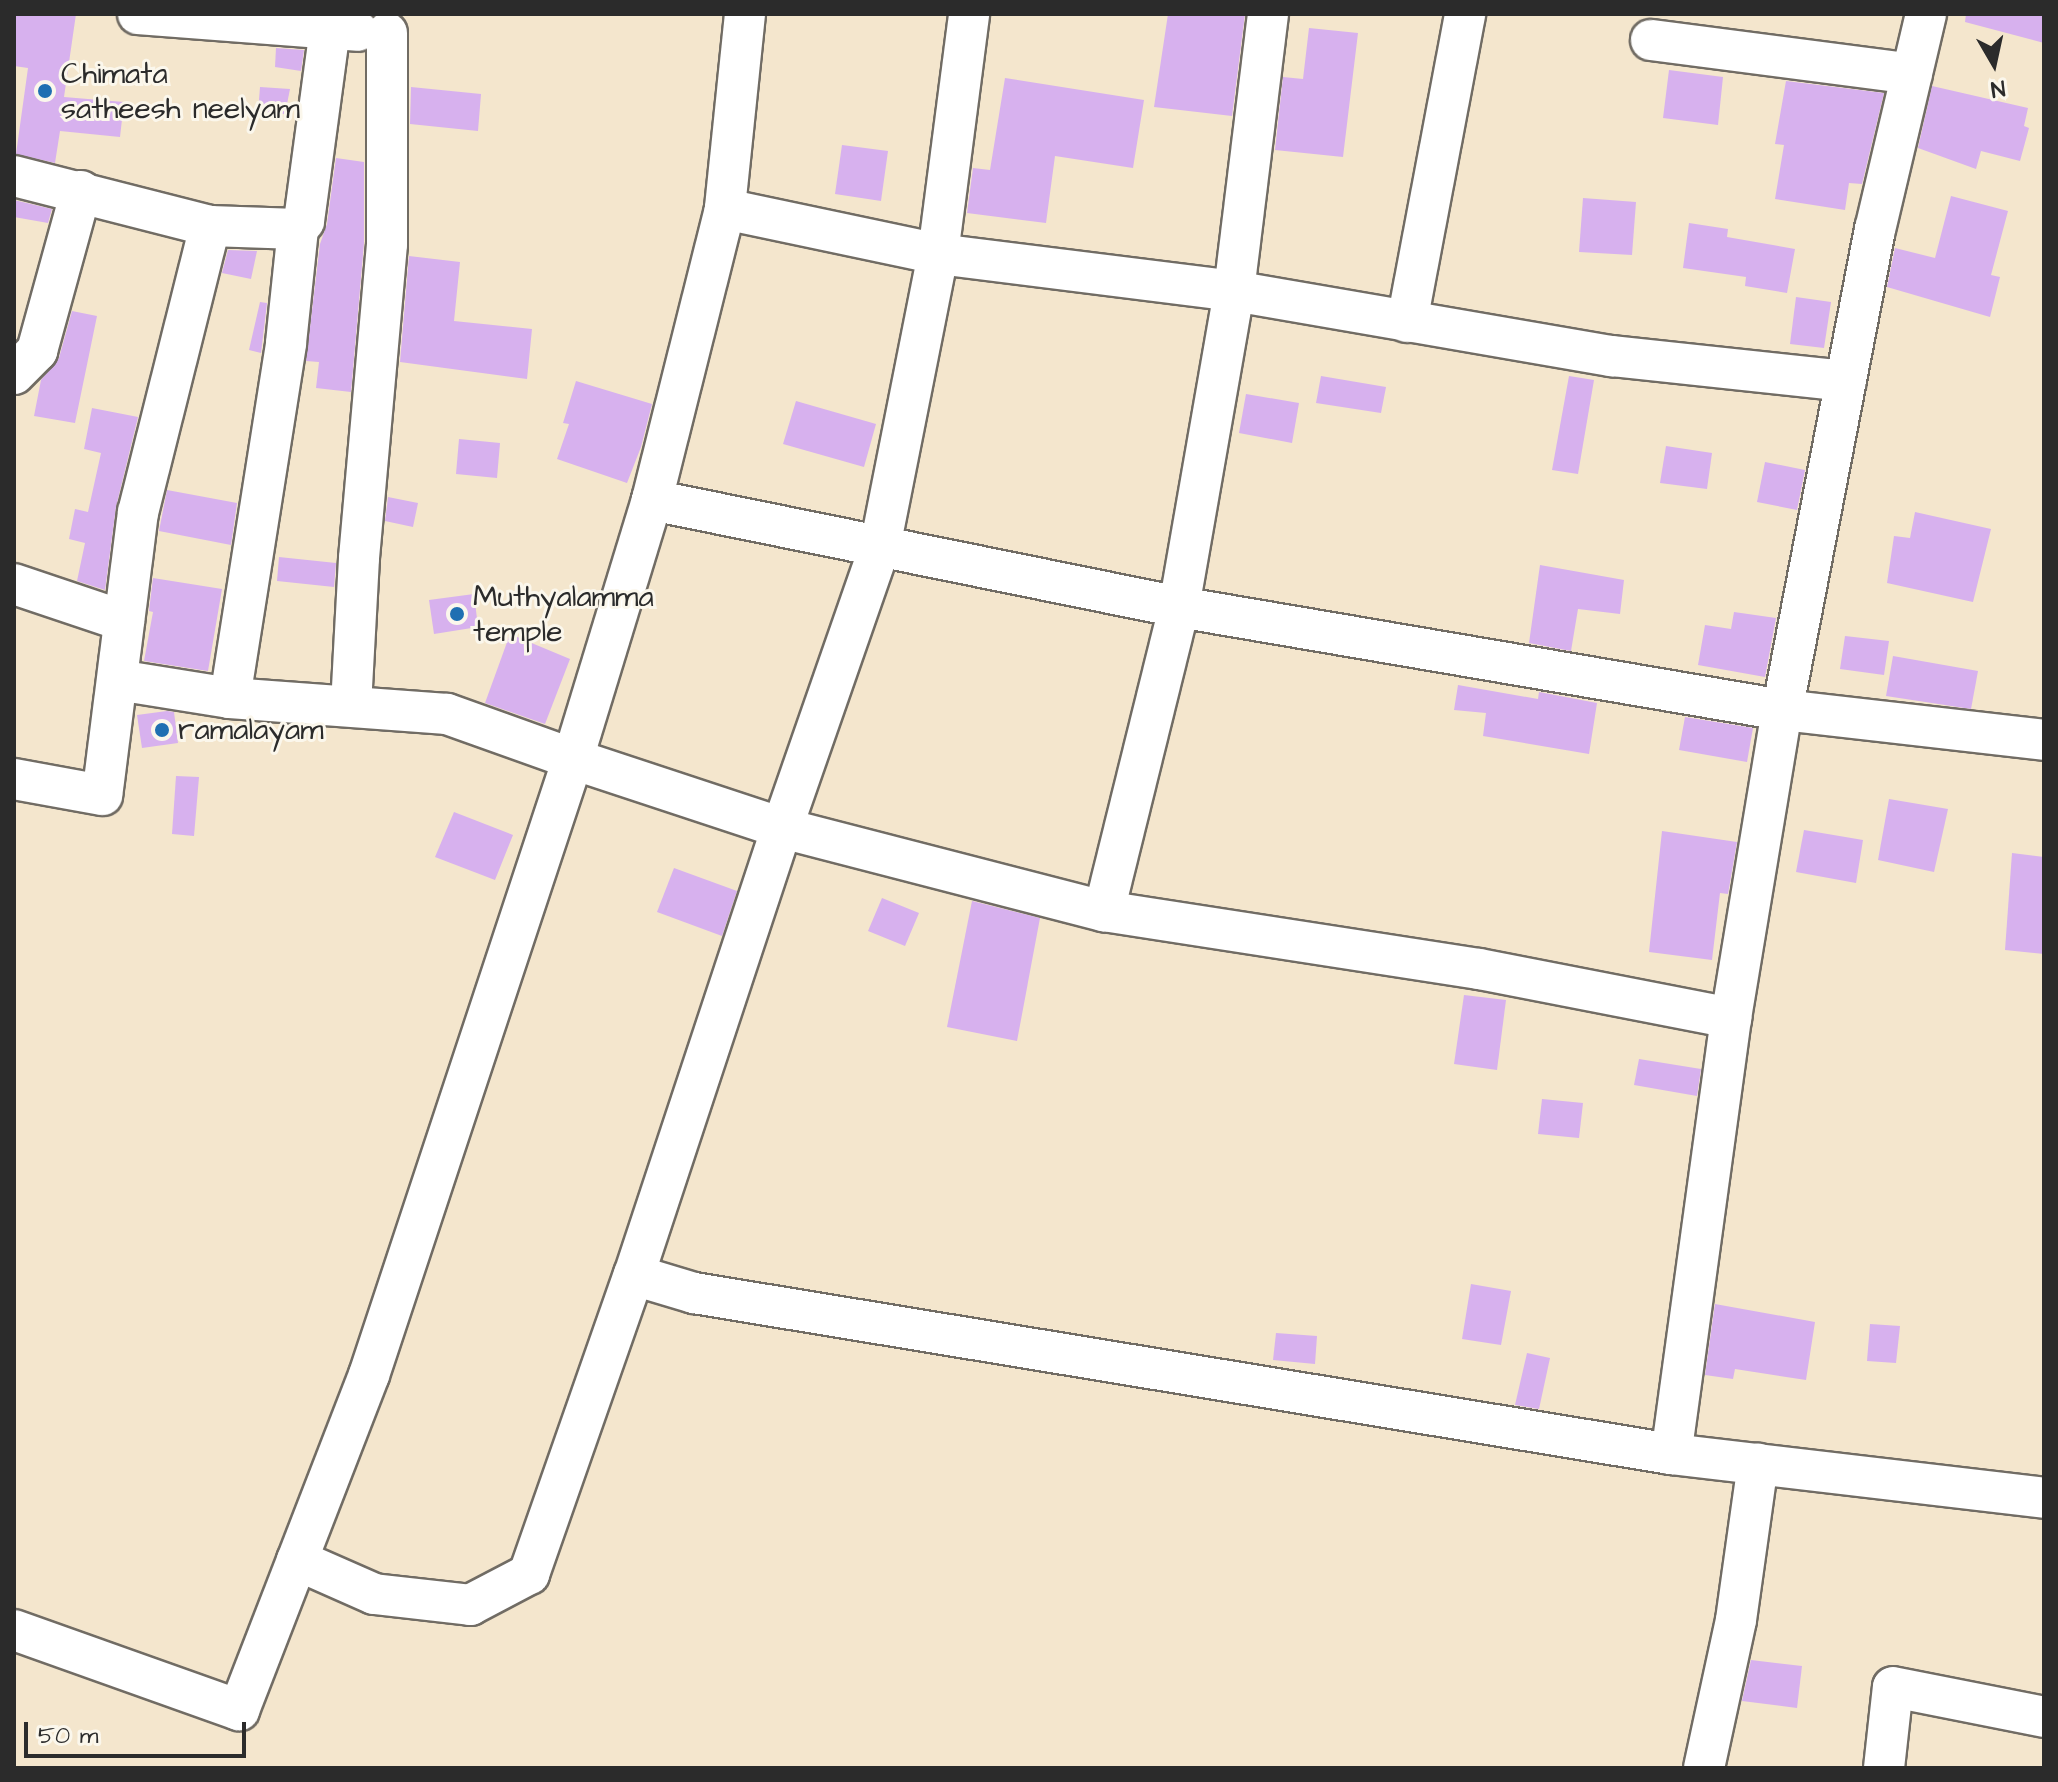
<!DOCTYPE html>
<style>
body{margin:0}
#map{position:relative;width:2058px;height:1782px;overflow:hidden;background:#f4e6cd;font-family:"Architects Daughter",sans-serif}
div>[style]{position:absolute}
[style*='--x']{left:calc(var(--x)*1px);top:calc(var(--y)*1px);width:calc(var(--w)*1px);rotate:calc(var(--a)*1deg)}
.building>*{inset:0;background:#d7b1ee}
.roads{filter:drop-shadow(2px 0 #716c64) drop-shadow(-2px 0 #716c64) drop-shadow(0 2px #716c64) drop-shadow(0 -2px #716c64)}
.minor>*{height:40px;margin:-20px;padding:0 20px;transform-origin:20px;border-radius:20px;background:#fff}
.dots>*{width:22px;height:22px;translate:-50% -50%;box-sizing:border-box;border:4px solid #fbf7ec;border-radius:50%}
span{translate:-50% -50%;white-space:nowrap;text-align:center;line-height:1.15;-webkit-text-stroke:6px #fbf7ec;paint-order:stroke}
.poi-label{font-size:30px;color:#2b2b2b}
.left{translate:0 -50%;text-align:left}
.frame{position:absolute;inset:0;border:16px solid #2b2b2b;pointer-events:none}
.north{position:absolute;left:1954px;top:24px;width:80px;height:80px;-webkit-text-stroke:6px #fbf7ec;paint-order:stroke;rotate:171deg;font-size:22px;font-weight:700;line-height:32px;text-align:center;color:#2b2b2b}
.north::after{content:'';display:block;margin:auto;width:28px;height:36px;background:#2b2b2b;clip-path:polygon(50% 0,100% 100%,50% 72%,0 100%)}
.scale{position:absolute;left:24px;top:1722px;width:222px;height:36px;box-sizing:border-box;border:4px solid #2b2b2b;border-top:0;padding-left:10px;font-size:24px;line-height:28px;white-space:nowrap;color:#2b2b2b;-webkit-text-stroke:6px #fbf7ec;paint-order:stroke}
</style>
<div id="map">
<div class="building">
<i style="clip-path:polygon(14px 14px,76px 14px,64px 97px,124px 102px,120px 137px,60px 131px,55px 163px,16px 154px,28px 68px,14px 66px)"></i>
<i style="clip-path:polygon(1168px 14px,1245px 14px,1232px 116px,1154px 107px)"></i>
<i style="clip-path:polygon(1966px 14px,2044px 14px,2044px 43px,1965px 22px)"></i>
<i style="clip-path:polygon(1309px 28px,1358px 33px,1343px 157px,1275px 150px,1283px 77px,1303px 79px)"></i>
<i style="clip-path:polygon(276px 48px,304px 50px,301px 71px,275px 67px)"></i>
<i style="clip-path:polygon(1669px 70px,1723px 77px,1718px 125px,1663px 118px)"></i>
<i style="clip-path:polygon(1005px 78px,1144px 100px,1133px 168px,1055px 156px,1046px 223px,967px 213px,973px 168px,990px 170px)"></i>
<i style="clip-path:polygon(1786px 81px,1884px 93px,1862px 184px,1849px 183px,1845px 210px,1775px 199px,1784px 145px,1775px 144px)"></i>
<i style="clip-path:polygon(1932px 86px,2028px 108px,2024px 126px,2029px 128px,2020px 161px,1981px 151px,1976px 169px,1918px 148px)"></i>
<i style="clip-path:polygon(260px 87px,290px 89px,285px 114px,258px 113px)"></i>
<i style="clip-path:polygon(411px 87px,481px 94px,478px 131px,410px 124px)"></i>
<i style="clip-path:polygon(842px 145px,888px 151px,881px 201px,835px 194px)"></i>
<i style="clip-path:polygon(336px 158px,364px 162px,364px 243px,351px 392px,316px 388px,319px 362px,306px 361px,320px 244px,327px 224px)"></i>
<i style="clip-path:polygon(1951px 196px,2008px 211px,1991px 275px,2000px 277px,1990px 317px,1887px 287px,1895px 248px,1935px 258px)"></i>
<i style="clip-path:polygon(1583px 198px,1636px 202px,1632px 255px,1579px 252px)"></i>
<i style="clip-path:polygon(14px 200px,52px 209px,48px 223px,14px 217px)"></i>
<i style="clip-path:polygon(1689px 223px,1728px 229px,1727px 237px,1795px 249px,1787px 293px,1745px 286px,1746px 277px,1683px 268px)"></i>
<i style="clip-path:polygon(228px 250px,257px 251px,251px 279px,222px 273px)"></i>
<i style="clip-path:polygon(409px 256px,460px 262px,454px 321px,532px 329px,527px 379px,400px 362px)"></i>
<i style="clip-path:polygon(1796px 297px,1831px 302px,1824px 348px,1790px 344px)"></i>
<i style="clip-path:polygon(260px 302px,267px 303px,261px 353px,249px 350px)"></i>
<i style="clip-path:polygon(72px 311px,97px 316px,75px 423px,34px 416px,41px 380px,59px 358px)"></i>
<i style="clip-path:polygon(1321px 376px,1386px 387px,1381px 413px,1316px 403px)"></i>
<i style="clip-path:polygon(1569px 376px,1594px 380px,1578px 474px,1552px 470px)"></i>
<i style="clip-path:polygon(576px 381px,652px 404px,641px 447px,627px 483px,557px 459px,569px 424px,563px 423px)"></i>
<i style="clip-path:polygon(1246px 394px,1299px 403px,1292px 443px,1239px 433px)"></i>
<i style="clip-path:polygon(796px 401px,876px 424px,864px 467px,783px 444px)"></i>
<i style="clip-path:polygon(92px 408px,138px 417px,116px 507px,105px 590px,77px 581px,85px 543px,69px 539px,75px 509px,88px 512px,101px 453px,84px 449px)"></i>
<i style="clip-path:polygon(459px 439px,500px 443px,497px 478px,456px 474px)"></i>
<i style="clip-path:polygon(1666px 446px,1712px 453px,1707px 489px,1660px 483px)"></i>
<i style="clip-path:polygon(1765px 462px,1805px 470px,1797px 510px,1757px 502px)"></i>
<i style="clip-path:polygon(167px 490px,237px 503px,231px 545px,159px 531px)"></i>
<i style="clip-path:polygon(388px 497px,418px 503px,413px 527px,385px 521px)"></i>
<i style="clip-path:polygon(1915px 512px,1991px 529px,1973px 602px,1887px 583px,1894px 536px,1910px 538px)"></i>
<i style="clip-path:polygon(279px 557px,336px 563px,334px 587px,277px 581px)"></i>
<i style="clip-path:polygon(1540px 565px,1624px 580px,1620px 614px,1578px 609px,1571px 651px,1529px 643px)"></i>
<i style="clip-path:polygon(153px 578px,222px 589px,208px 671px,144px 661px,153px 612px,149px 611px)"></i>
<i style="clip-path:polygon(474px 594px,478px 627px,434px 634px,429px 600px)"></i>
<i style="clip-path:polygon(1734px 612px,1776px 618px,1765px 677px,1698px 665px,1705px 625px,1731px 629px)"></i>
<i style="clip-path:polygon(510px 634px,570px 659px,545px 724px,485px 703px)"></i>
<i style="clip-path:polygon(1845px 636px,1889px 641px,1884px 675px,1840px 669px)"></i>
<i style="clip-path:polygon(1893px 656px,1978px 671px,1971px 709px,1886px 696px)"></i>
<i style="clip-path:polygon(1458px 685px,1538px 699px,1539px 692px,1597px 703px,1589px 754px,1483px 736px,1486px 713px,1454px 710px)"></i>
<i style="clip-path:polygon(167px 711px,174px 712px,178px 743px,142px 748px,137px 715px)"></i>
<i style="clip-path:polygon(1685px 717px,1753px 728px,1747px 762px,1679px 750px)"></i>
<i style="clip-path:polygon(176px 776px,199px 777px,194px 836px,172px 834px)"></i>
<i style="clip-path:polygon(1889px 799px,1948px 809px,1934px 872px,1878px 860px)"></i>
<i style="clip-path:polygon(454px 812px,513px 835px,495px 880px,435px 857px)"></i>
<i style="clip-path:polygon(1804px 830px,1863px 840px,1856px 883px,1796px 872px)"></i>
<i style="clip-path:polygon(1662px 831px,1737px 842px,1728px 894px,1720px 893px,1712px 960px,1649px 952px)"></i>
<i style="clip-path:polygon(2012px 853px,2044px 857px,2044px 954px,2005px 950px)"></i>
<i style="clip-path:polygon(674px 868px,737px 891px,722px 936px,657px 912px)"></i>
<i style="clip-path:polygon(882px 898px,919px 913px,905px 946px,868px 931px)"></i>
<i style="clip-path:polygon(972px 901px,1040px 918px,1017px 1041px,947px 1027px)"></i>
<i style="clip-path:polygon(1464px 995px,1506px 1000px,1497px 1070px,1454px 1064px)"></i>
<i style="clip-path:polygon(1639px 1059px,1701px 1069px,1697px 1096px,1634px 1085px)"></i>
<i style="clip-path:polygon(1542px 1099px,1583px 1103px,1579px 1138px,1538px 1134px)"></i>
<i style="clip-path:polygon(1471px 1284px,1511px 1291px,1501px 1345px,1462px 1339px)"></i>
<i style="clip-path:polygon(1715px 1304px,1815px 1322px,1806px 1380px,1735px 1369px,1733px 1379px,1705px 1375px)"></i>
<i style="clip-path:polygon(1870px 1324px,1900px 1326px,1896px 1363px,1867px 1361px)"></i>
<i style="clip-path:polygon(1276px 1333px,1317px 1336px,1315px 1364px,1273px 1360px)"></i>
<i style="clip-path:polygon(1527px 1353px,1550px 1358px,1539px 1409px,1515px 1405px)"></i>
<i style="clip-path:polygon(1751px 1660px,1802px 1666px,1797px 1708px,1742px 1701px)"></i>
</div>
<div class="roads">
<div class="minor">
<i style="--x:138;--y:14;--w:220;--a:4.4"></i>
<i style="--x:745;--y:14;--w:196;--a:95.9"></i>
<i style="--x:725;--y:209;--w:300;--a:104.1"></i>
<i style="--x:652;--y:500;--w:271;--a:107"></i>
<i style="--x:573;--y:759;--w:220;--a:18.3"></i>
<i style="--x:782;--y:828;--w:298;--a:-70.8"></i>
<i style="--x:880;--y:547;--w:299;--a:-78.8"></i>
<i style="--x:938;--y:254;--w:242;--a:-82.6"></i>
<i style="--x:1926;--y:14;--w:221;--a:103.3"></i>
<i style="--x:1875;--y:229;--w:490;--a:100.9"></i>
<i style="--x:1782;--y:710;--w:312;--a:99.4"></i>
<i style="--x:1731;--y:1018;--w:440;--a:97.8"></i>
<i style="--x:1671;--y:1454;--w:376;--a:6.7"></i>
<i style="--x:1651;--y:40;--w:263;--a:7.4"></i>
<i style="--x:14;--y:176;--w:202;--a:14.3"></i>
<i style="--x:210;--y:226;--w:295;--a:104.1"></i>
<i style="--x:138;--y:512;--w:285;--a:97.2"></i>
<i style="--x:102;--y:795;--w:89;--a:-169.7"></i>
<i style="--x:725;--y:209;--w:218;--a:11.9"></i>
<i style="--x:938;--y:254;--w:298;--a:7.1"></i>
<i style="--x:1234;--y:291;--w:384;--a:9.8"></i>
<i style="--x:1612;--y:356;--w:235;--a:6.1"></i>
<i style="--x:210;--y:226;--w:88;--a:2"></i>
<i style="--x:298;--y:229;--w:10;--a:-53"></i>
<i style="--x:304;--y:221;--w:194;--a:-82.3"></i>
<i style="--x:1407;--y:322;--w:313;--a:-79.3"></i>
<i style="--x:14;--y:374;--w:33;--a:-45"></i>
<i style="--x:37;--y:351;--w:166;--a:-74.6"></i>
<i style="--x:652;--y:500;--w:538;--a:11.48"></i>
<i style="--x:1179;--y:607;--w:612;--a:9.69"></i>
<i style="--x:1782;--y:710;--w:264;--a:6.5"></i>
<i style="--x:14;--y:584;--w:116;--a:18.6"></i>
<i style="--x:230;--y:698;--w:359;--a:-81"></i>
<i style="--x:286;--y:343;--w:115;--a:-84"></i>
<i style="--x:351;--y:706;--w:148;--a:-86.9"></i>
<i style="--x:359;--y:558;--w:315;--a:-84.9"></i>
<i style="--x:387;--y:244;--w:211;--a:-90"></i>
<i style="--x:1104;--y:911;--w:313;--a:-76.1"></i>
<i style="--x:1179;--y:607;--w:321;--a:-80.1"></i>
<i style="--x:1234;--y:291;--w:279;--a:-83"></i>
<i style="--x:634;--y:1275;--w:63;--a:16.7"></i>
<i style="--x:694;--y:1293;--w:990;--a:9.36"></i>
<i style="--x:297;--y:1560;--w:84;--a:23.8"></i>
<i style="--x:374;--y:1594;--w:97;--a:6.5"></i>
<i style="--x:470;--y:1605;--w:67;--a:-27.7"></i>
<i style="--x:529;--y:1574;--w:317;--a:-70.7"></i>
<i style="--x:634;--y:1275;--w:471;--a:-71.7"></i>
<i style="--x:782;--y:828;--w:333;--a:14.5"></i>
<i style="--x:1104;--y:911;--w:379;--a:8.8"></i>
<i style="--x:1479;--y:969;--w:257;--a:11"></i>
<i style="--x:14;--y:1630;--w:239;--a:19.6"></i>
<i style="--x:239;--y:1710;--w:359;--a:-68.8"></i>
<i style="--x:369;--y:1375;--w:649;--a:-71.68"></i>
<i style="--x:573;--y:759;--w:134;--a:-160.3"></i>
<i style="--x:447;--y:714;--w:218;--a:-175.8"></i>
<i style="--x:230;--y:698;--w:114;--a:-170.9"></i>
<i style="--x:1704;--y:1768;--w:151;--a:-77.8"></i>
<i style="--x:1736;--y:1620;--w:158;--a:-82"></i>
<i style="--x:1884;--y:1768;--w:81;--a:-83.7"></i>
<i style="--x:1893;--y:1687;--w:154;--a:11.2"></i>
</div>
</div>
<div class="dots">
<i style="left:45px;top:91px;background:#1f6fb2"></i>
<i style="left:457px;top:614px;background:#1f6fb2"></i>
<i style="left:162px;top:730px;background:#1f6fb2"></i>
</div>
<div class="poi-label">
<span class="left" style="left:61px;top:91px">Chimata<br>satheesh neelyam</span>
<span class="left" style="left:473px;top:614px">Muthyalamma<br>temple</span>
<span class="left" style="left:178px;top:730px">ramalayam</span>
</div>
<div class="frame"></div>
<div class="north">N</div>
<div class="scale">50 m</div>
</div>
